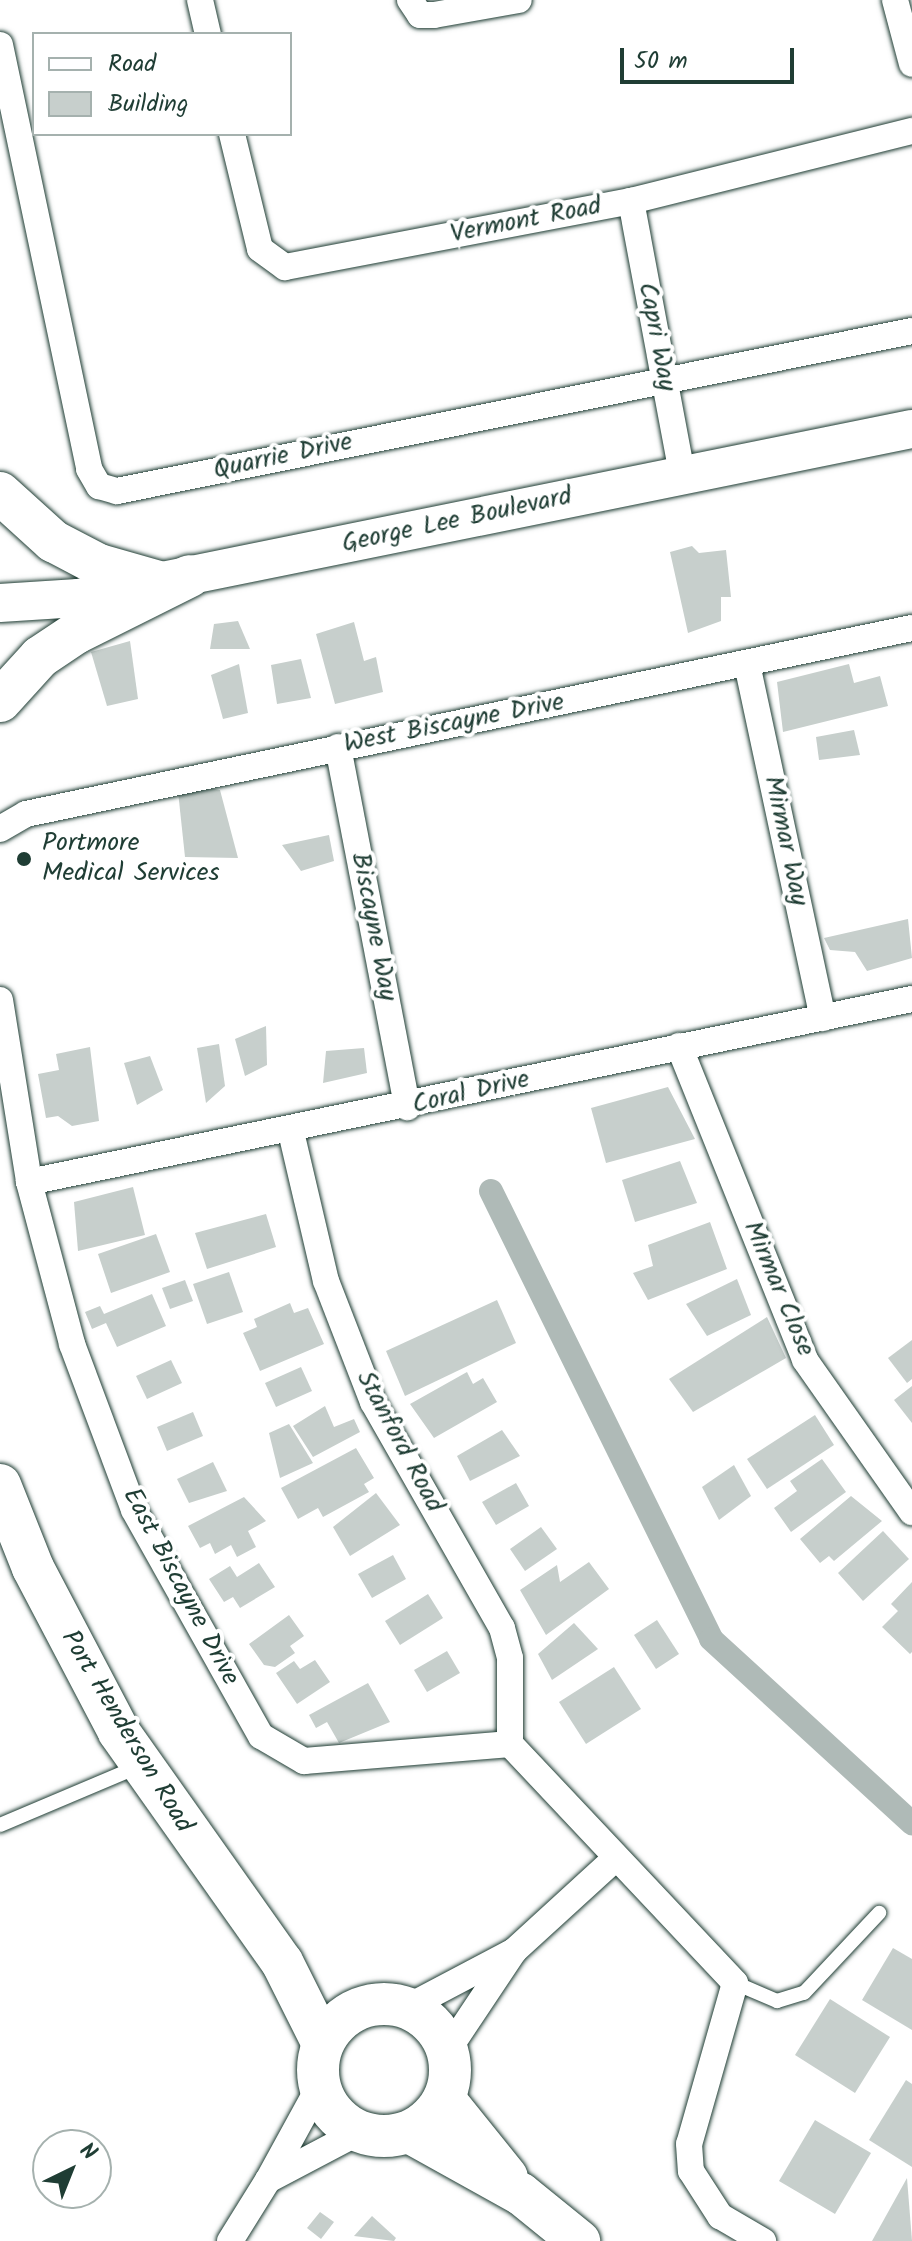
<!DOCTYPE html>
<html>
<head>
<meta charset="utf-8">
<style>
	body { margin:0 }
	#map { position:relative; width:912px; height:2241px; overflow:hidden; background:#fff; font-family:Kalam,sans-serif }
	div>[style] { position:absolute }
	.canal>* { height:24px; margin:-12px; padding:0 12px; transform-origin:12px; border-radius:12px; background:#afbab7 }
	.building>* { inset:0; background:#c7cfcc }
	.roads { filter:drop-shadow(0 0 2px #1f3d34) drop-shadow(0 0 2px #1f3d34) }
	.lane>* { height:14px; margin:-7px; padding:0 7px; transform-origin:7px; border-radius:7px; background:#fff }
	.street>* { height:26px; margin:-13px; padding:0 13px; transform-origin:13px; border-radius:13px; background:#fff }
	.secondary>* { height:38px; margin:-19px; padding:0 19px; transform-origin:19px; border-radius:19px; background:#fff }
	.primary>* { height:42px; margin:-21px; padding:0 21px; transform-origin:21px; border-radius:21px; background:#fff }
	.primary>.ring { margin:-21px; padding:0; box-sizing:content-box; background:none; border:42px solid #fff; border-radius:50% }
	.dots>* { width:22px; height:22px; translate:-50% -50%; box-sizing:border-box; border:4px solid #fff; border-radius:50% }
	span { translate:-50% -50%; white-space:nowrap; text-align:center; line-height:1.15; -webkit-text-stroke:8px #fff; paint-order:stroke }
	.street-label { font-size:26px; color:#1f3d34 }
	.poi-label { font-size:26px; color:#1f3d34 }
	.left { translate:0 -50%; text-align:left }
	.legend { position:absolute; left:32px; top:32px; width:260px; height:104px; box-sizing:border-box; background:#fff; border:2px solid #a5b1ae; margin:0; padding:10px 14px; list-style:none; font-size:24px; color:#1f3d34 }
	.legend li { display:flex; align-items:center; gap:16px; height:40px }
	.legend b { width:40px; border:2px solid #a5b1ae }
	.north { position:absolute; left:32px; top:2129px; width:80px; height:80px; box-sizing:border-box; background:#fff; border:2px solid #a5b1ae; border-radius:50%; rotate:43deg; font-size:22px; font-weight:700; line-height:32px; text-align:center; color:#1f3d34 }
	.north::after { content:''; display:block; margin:auto; width:28px; height:36px; background:#1f3d34; clip-path:polygon(50% 0,100% 100%,50% 72%,0 100%) }
	.scale { position:absolute; left:620px; top:48px; width:174px; height:36px; box-sizing:border-box; border:4px solid #1f3d34; border-top:0; padding-left:10px; font-size:24px; line-height:28px; white-space:nowrap; color:#1f3d34; -webkit-text-stroke:6px #fff; paint-order:stroke }
</style>
</head>
<body>
<div id="map">
	<div class="canal">
		<i style="left:491px;top:1191px;width:499px;rotate:63.8deg"></i>
		<i style="left:711px;top:1639px;width:273px;rotate:42.5deg"></i>
	</div>
	<div class="building">
		<i style="clip-path:polygon(692px 546px,699px 553px,726px 550px,731px 597px,721px 597px,721px 621px,688px 633px,670px 552px)"></i>
		<i style="clip-path:polygon(238px 621px,250px 649px,210px 649px,214px 624px)"></i>
		<i style="clip-path:polygon(354px 622px,364px 661px,376px 657px,383px 692px,335px 704px,316px 634px)"></i>
		<i style="clip-path:polygon(130px 641px,138px 699px,107px 706px,91px 652px)"></i>
		<i style="clip-path:polygon(301px 659px,311px 698px,277px 704px,271px 665px)"></i>
		<i style="clip-path:polygon(239px 664px,248px 713px,223px 719px,211px 675px)"></i>
		<i style="clip-path:polygon(849px 664px,854px 683px,880px 676px,888px 706px,783px 732px,777px 682px)"></i>
		<i style="clip-path:polygon(854px 730px,860px 755px,819px 760px,816px 737px)"></i>
		<i style="clip-path:polygon(177px 782px,220px 790px,238px 858px,185px 857px)"></i>
		<i style="clip-path:polygon(329px 835px,334px 861px,301px 871px,282px 845px)"></i>
		<i style="clip-path:polygon(908px 919px,912px 958px,867px 971px,855px 952px,830px 950px,824px 938px)"></i>
		<i style="clip-path:polygon(266px 1026px,267px 1065px,245px 1076px,235px 1039px)"></i>
		<i style="clip-path:polygon(219px 1044px,225px 1086px,206px 1103px,197px 1048px)"></i>
		<i style="clip-path:polygon(90px 1047px,99px 1121px,72px 1126px,58px 1116px,46px 1118px,38px 1074px,59px 1070px,56px 1054px)"></i>
		<i style="clip-path:polygon(364px 1048px,367px 1073px,323px 1083px,326px 1051px)"></i>
		<i style="clip-path:polygon(150px 1056px,163px 1090px,137px 1105px,124px 1063px)"></i>
		<i style="clip-path:polygon(668px 1087px,695px 1139px,606px 1163px,591px 1108px)"></i>
		<i style="clip-path:polygon(680px 1161px,697px 1203px,635px 1222px,622px 1180px)"></i>
		<i style="clip-path:polygon(133px 1187px,145px 1235px,78px 1251px,74px 1202px)"></i>
		<i style="clip-path:polygon(266px 1214px,276px 1247px,207px 1269px,195px 1233px)"></i>
		<i style="clip-path:polygon(710px 1222px,727px 1269px,648px 1300px,633px 1273px,653px 1266px,648px 1245px)"></i>
		<i style="clip-path:polygon(156px 1234px,170px 1272px,111px 1293px,98px 1254px)"></i>
		<i style="clip-path:polygon(229px 1272px,243px 1312px,207px 1324px,193px 1284px)"></i>
		<i style="clip-path:polygon(737px 1279px,751px 1315px,707px 1336px,686px 1304px)"></i>
		<i style="clip-path:polygon(185px 1280px,193px 1301px,170px 1309px,162px 1288px)"></i>
		<i style="clip-path:polygon(152px 1294px,166px 1326px,117px 1347px,106px 1323px,92px 1329px,85px 1312px,100px 1306px,104px 1314px)"></i>
		<i style="clip-path:polygon(497px 1300px,516px 1343px,405px 1396px,386px 1351px)"></i>
		<i style="clip-path:polygon(290px 1303px,294px 1313px,308px 1308px,324px 1344px,260px 1371px,243px 1333px,257px 1327px,254px 1319px)"></i>
		<i style="clip-path:polygon(767px 1317px,786px 1358px,693px 1412px,669px 1379px)"></i>
		<i style="clip-path:polygon(912px 1340px,912px 1379px,907px 1383px,888px 1358px)"></i>
		<i style="clip-path:polygon(171px 1360px,182px 1383px,147px 1399px,136px 1376px)"></i>
		<i style="clip-path:polygon(301px 1367px,312px 1391px,276px 1407px,265px 1383px)"></i>
		<i style="clip-path:polygon(467px 1372px,473px 1384px,483px 1378px,497px 1402px,434px 1438px,410px 1404px)"></i>
		<i style="clip-path:polygon(912px 1386px,912px 1423px,894px 1400px)"></i>
		<i style="clip-path:polygon(325px 1406px,334px 1427px,354px 1419px,360px 1432px,313px 1457px,293px 1426px)"></i>
		<i style="clip-path:polygon(193px 1412px,203px 1436px,167px 1451px,157px 1427px)"></i>
		<i style="clip-path:polygon(815px 1415px,834px 1445px,767px 1489px,747px 1459px)"></i>
		<i style="clip-path:polygon(289px 1424px,313px 1463px,280px 1478px,269px 1433px)"></i>
		<i style="clip-path:polygon(502px 1430px,520px 1456px,470px 1481px,457px 1456px)"></i>
		<i style="clip-path:polygon(356px 1448px,374px 1478px,364px 1484px,369px 1492px,323px 1517px,318px 1508px,298px 1519px,281px 1488px)"></i>
		<i style="clip-path:polygon(822px 1459px,846px 1492px,791px 1532px,774px 1508px,797px 1491px,790px 1481px)"></i>
		<i style="clip-path:polygon(213px 1462px,227px 1491px,189px 1503px,177px 1479px)"></i>
		<i style="clip-path:polygon(734px 1465px,751px 1496px,719px 1520px,702px 1487px)"></i>
		<i style="clip-path:polygon(516px 1483px,529px 1506px,496px 1525px,482px 1502px)"></i>
		<i style="clip-path:polygon(376px 1493px,400px 1525px,350px 1556px,333px 1527px)"></i>
		<i style="clip-path:polygon(851px 1496px,882px 1521px,834px 1561px,829px 1556px,820px 1563px,800px 1539px)"></i>
		<i style="clip-path:polygon(244px 1497px,266px 1521px,248px 1531px,256px 1547px,237px 1557px,231px 1545px,215px 1554px,210px 1543px,200px 1548px,188px 1526px)"></i>
		<i style="clip-path:polygon(541px 1527px,557px 1549px,525px 1571px,510px 1549px)"></i>
		<i style="clip-path:polygon(883px 1531px,909px 1559px,863px 1601px,838px 1573px)"></i>
		<i style="clip-path:polygon(393px 1555px,406px 1579px,372px 1598px,358px 1574px)"></i>
		<i style="clip-path:polygon(589px 1562px,609px 1589px,546px 1635px,520px 1590px,557px 1565px,560px 1582px)"></i>
		<i style="clip-path:polygon(259px 1563px,275px 1587px,240px 1608px,233px 1597px,224px 1602px,209px 1579px,230px 1566px,237px 1577px)"></i>
		<i style="clip-path:polygon(912px 1582px,912px 1652px,910px 1654px,882px 1627px,898px 1611px,891px 1604px)"></i>
		<i style="clip-path:polygon(428px 1594px,443px 1618px,400px 1645px,385px 1621px)"></i>
		<i style="clip-path:polygon(289px 1615px,304px 1636px,290px 1646px,295px 1653px,275px 1667px,264px 1665px,249px 1644px)"></i>
		<i style="clip-path:polygon(657px 1620px,679px 1654px,656px 1669px,634px 1635px)"></i>
		<i style="clip-path:polygon(574px 1623px,598px 1649px,552px 1680px,538px 1654px)"></i>
		<i style="clip-path:polygon(447px 1651px,460px 1673px,427px 1692px,414px 1670px)"></i>
		<i style="clip-path:polygon(315px 1660px,330px 1682px,297px 1704px,276px 1673px,294px 1661px,300px 1669px)"></i>
		<i style="clip-path:polygon(614px 1667px,641px 1709px,586px 1744px,559px 1702px)"></i>
		<i style="clip-path:polygon(368px 1683px,390px 1722px,339px 1743px,327px 1722px,316px 1728px,309px 1715px)"></i>
		<i style="clip-path:polygon(893px 1948px,912px 1959px,912px 2030px,862px 2000px)"></i>
		<i style="clip-path:polygon(830px 1999px,890px 2037px,855px 2093px,795px 2055px)"></i>
		<i style="clip-path:polygon(906px 2080px,912px 2084px,912px 2167px,869px 2140px)"></i>
		<i style="clip-path:polygon(815px 2120px,871px 2153px,835px 2214px,779px 2181px)"></i>
		<i style="clip-path:polygon(907px 2178px,912px 2241px,872px 2241px)"></i>
		<i style="clip-path:polygon(320px 2212px,334px 2222px,321px 2239px,307px 2228px)"></i>
		<i style="clip-path:polygon(372px 2216px,396px 2238px,394px 2241px,354px 2236px)"></i>
	</div>
	<div class="roads">
		<div class="lane">
			<i style="left:0;top:1825px;width:149px;rotate:-22.9deg"></i>
			<i style="left:735px;top:1983px;width:46px;rotate:23.2deg"></i>
			<i style="left:777px;top:2001px;width:28px;rotate:-17deg"></i>
			<i style="left:804px;top:1993px;width:110px;rotate:-46.8deg"></i>
		</div>
		<div class="street">
			<i style="left:200px;top:0;width:35px;rotate:77deg"></i>
			<i style="left:410px;top:0;width:18px;rotate:56deg"></i>
			<i style="left:420px;top:15px;width:14px"></i>
			<i style="left:434px;top:15px;width:86px;rotate:-10deg"></i>
			<i style="left:895px;top:0;width:66px;rotate:75.1deg"></i>
			<i style="left:0;top:45px;width:433px;rotate:78.1deg"></i>
			<i style="left:89px;top:469px;width:20px;rotate:60deg"></i>
			<i style="left:99px;top:486px;width:19px;rotate:16deg"></i>
			<i style="left:117px;top:491px;width:811px;rotate:-11.38deg"></i>
			<i style="left:232px;top:134px;width:118px;rotate:76.3deg"></i>
			<i style="left:260px;top:249px;width:31px;rotate:36deg"></i>
			<i style="left:285px;top:267px;width:352px;rotate:-10.8deg"></i>
			<i style="left:631px;top:201px;width:290px;rotate:-14deg"></i>
			<i style="left:631px;top:201px;width:278px;rotate:79.4deg"></i>
			<i style="left:747px;top:664px;width:362px;rotate:77.9deg"></i>
			<i style="left:338px;top:747px;width:367px;rotate:79.1deg"></i>
			<i style="left:0;top:829px;width:30px;rotate:-30deg"></i>
			<i style="left:26px;top:814px;width:905px;rotate:-11.86deg"></i>
			<i style="left:0;top:1000px;width:184px;rotate:80.9deg"></i>
			<i style="left:29px;top:1182px;width:168px;rotate:75.1deg"></i>
			<i style="left:72px;top:1344px;width:177px;rotate:69.5deg"></i>
			<i style="left:134px;top:1510px;width:259px;rotate:60.7deg"></i>
			<i style="left:261px;top:1736px;width:50px;rotate:30.2deg"></i>
			<i style="left:304px;top:1761px;width:207px;rotate:-4.7deg"></i>
			<i style="left:679px;top:1046px;width:338px;rotate:68.1deg"></i>
			<i style="left:805px;top:1360px;width:186px;rotate:54.9deg"></i>
			<i style="left:291px;top:1132px;width:153px;rotate:76.8deg"></i>
			<i style="left:326px;top:1281px;width:130px;rotate:68.8deg"></i>
			<i style="left:373px;top:1402px;width:260px;rotate:60.3deg"></i>
			<i style="left:502px;top:1628px;width:31px;rotate:75deg"></i>
			<i style="left:510px;top:1658px;width:86px;rotate:90deg"></i>
			<i style="left:29px;top:1182px;width:902px;rotate:-11.71deg"></i>
			<i style="left:510px;top:1744px;width:328px;rotate:46.7deg"></i>
			<i style="left:735px;top:1983px;width:167px;rotate:105.9deg"></i>
			<i style="left:689px;top:2144px;width:27px;rotate:86deg"></i>
			<i style="left:691px;top:2171px;width:54px;rotate:57.2deg"></i>
			<i style="left:720px;top:2216px;width:50px;rotate:30.2deg"></i>
			<i style="left:514px;top:1951px;width:138px;rotate:-42.4deg"></i>
			<i style="left:408px;top:2007px;width:120px;rotate:-27.8deg"></i>
			<i style="left:514px;top:1951px;width:119px;rotate:123.7deg"></i>
			<i style="left:319px;top:2087px;width:106px;rotate:118.7deg"></i>
			<i style="left:268px;top:2180px;width:103px;rotate:-27.8deg"></i>
			<i style="left:230px;top:2241px;width:72px;rotate:-58.1deg"></i>
		</div>
		<div class="secondary">
			<i style="left:0;top:603px;width:78px;rotate:-3.7deg"></i>
			<i style="left:78px;top:598px;width:851px;rotate:-11.46deg"></i>
		</div>
		<div class="primary">
			<i style="left:0;top:493px;width:72px;rotate:42.2deg"></i>
			<i style="left:53px;top:541px;width:52px;rotate:27.6deg"></i>
			<i style="left:99px;top:565px;width:62px;rotate:15.8deg"></i>
			<i style="left:0;top:701px;width:59px;rotate:-47.7deg"></i>
			<i style="left:40px;top:657px;width:43px;rotate:-33.7deg"></i>
			<i style="left:76px;top:633px;width:127px;rotate:-26.6deg"></i>
			<i style="left:0;top:1485px;width:89px;rotate:68.3deg"></i>
			<i style="left:33px;top:1568px;width:185px;rotate:62.3deg"></i>
			<i style="left:119px;top:1732px;width:282px;rotate:54.7deg"></i>
			<i style="left:282px;top:1962px;width:89px;rotate:63.4deg"></i>
			<i class="ring" style="left:318px;top:2004px;width:90px;height:90px"></i>
			<i style="left:444px;top:2099px;width:100px;rotate:51.1deg"></i>
			<i style="left:409px;top:2132px;width:128px;rotate:29deg"></i>
			<i style="left:521px;top:2194px;width:75px;rotate:39deg"></i>
		</div>
	</div>
	<div class="dots">
		<i style="left:24px;top:859px;background:#1f3d34"></i>
	</div>
	<div class="street-label">
		<span style="left:526px;top:221px;rotate:-11deg">Vermont Road</span>
		<span style="left:656px;top:337px;rotate:79deg">Capri Way</span>
		<span style="left:283px;top:457px;rotate:-12deg">Quarrie Drive</span>
		<span style="left:457px;top:521px;rotate:-12deg">George Lee Boulevard</span>
		<span style="left:454px;top:724px;rotate:-11deg">West Biscayne Drive</span>
		<span style="left:785px;top:841px;rotate:78deg">Mirmar Way</span>
		<span style="left:373px;top:927px;rotate:79deg">Biscayne Way</span>
		<span style="left:471px;top:1093px;rotate:-13deg">Coral Drive</span>
		<span style="left:778px;top:1289px;rotate:67deg">Mirmar Close</span>
		<span style="left:399px;top:1442px;rotate:62deg">Stanford Road</span>
		<span style="left:180px;top:1587px;rotate:62deg">East Biscayne Drive</span>
		<span style="left:126px;top:1732px;rotate:59deg">Port Henderson Road</span>
	</div>
	<div class="poi-label">
		<span class="left" style="left:42px;top:859px">Portmore<br>Medical Services</span>
	</div>
	<ul class="legend">
	<li><b style="height:10px;background:#fff"></b>Road</li>
	<li><b style="height:22px;background:#c7cfcc"></b>Building</li>
	</ul>
	<div class="north">N</div>
	<div class="scale">50 m</div>
</div>
</body>
</html>
